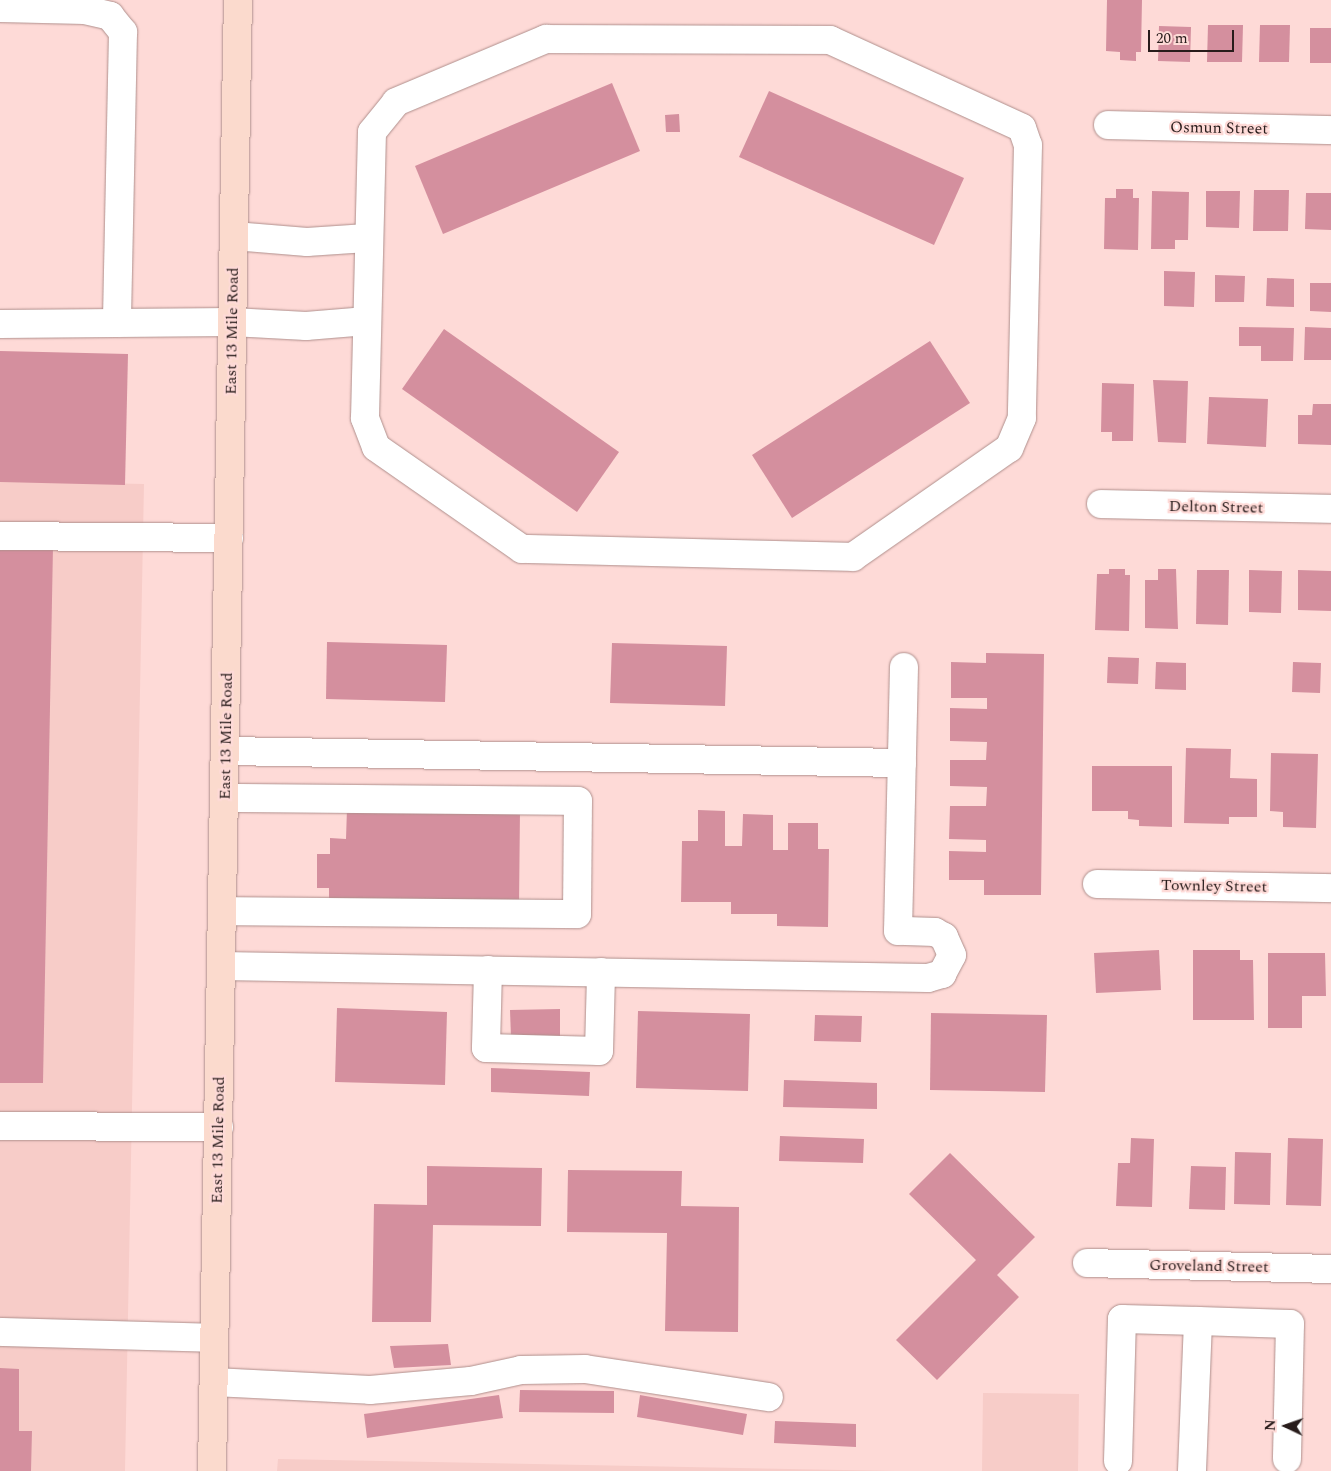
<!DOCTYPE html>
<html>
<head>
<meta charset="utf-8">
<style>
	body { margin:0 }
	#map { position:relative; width:1331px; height:1471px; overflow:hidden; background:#fedad7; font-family:Spectral,serif }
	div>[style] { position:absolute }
	.built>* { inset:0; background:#f7ccc8 }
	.building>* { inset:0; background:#d48f9e }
	.roads { filter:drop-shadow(0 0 1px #af8f8c) drop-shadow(0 0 1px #af8f8c) }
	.minor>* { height:28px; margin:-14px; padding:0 14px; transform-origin:14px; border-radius:14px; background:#fff }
	.major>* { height:28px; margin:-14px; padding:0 14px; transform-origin:14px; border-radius:14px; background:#fbdacd }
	span { translate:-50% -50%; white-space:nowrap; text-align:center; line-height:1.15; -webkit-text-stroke:4.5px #fedad7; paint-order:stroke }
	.street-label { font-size:16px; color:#281c1b }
	.north { position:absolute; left:1261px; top:1401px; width:50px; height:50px; -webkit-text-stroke:4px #fedad7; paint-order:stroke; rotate:273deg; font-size:14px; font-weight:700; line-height:20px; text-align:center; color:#281c1b }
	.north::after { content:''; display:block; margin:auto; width:18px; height:22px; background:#281c1b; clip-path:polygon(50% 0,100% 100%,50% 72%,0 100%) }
	.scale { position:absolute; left:1148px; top:30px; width:86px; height:22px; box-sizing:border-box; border:2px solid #281c1b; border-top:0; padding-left:6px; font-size:15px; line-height:18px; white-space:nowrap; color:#281c1b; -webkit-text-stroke:4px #fedad7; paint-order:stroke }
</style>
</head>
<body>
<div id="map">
	<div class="built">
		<i style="clip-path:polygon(0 481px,144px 484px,125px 1471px,0 1471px)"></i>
		<i style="clip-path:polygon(983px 1393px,1079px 1394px,1078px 1471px,982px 1471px)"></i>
		<i style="clip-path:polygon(278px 1459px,896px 1471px,277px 1471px)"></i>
	</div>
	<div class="building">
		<i style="clip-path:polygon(1107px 0,1142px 0,1141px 52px,1136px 52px,1136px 61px,1120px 60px,1120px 52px,1106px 51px)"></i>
		<i style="clip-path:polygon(1208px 25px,1243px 25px,1242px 62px,1207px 62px)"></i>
		<i style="clip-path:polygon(1260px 25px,1290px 25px,1289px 62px,1259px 62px)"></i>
		<i style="clip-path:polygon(1159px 26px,1191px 27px,1190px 62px,1158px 61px)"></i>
		<i style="clip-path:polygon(1310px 28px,1331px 28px,1331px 63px,1310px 63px)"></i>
		<i style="clip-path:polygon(612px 83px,640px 151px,443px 234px,415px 166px)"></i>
		<i style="clip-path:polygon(769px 91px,964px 178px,934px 245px,739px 157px)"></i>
		<i style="clip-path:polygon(679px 114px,680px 132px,666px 132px,665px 115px)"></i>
		<i style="clip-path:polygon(1116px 189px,1133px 189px,1133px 198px,1139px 198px,1138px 250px,1104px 249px,1105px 198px,1116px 198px)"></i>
		<i style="clip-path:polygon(1254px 190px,1289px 190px,1288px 231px,1253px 231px)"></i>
		<i style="clip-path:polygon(1152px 191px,1189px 192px,1188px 240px,1175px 240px,1175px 249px,1151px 249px)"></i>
		<i style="clip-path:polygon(1206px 191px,1240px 191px,1239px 228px,1206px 227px)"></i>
		<i style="clip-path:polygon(1306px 193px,1331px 193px,1331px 230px,1305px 229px)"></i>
		<i style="clip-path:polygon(1164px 271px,1195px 272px,1194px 307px,1164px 306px)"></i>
		<i style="clip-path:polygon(1215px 275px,1245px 276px,1244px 302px,1215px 302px)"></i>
		<i style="clip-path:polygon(1267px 278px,1294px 279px,1294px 307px,1266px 306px)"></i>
		<i style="clip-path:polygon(1310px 283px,1331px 283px,1331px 312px,1310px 311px)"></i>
		<i style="clip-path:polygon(1239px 327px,1294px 328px,1293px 361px,1261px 361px,1261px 346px,1239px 346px)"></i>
		<i style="clip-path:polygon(1305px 327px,1331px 328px,1331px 360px,1304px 360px)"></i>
		<i style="clip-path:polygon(444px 329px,619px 452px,577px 512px,402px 389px)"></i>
		<i style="clip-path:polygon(930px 341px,970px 403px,792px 518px,752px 455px)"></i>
		<i style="clip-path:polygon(0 351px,128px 354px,125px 485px,0 482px)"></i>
		<i style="clip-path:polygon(1153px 380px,1188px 381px,1186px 443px,1158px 442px)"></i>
		<i style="clip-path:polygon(1102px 383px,1134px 384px,1133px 441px,1112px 441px,1112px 432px,1101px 432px)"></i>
		<i style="clip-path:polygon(1209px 397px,1268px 399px,1266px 447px,1207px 444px)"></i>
		<i style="clip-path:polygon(1313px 404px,1331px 404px,1331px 445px,1298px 444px,1298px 415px,1312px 415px)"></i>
		<i style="clip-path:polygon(0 545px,53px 546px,43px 1083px,0 1083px)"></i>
		<i style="clip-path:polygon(1109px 569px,1125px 569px,1125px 575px,1130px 575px,1129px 631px,1095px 630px,1097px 574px,1109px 574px)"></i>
		<i style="clip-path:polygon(1158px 569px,1176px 569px,1178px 629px,1145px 628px,1145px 580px,1158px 580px)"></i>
		<i style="clip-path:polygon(1197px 570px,1229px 570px,1228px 625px,1196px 624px)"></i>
		<i style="clip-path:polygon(1249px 570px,1282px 571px,1281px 613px,1249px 612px)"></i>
		<i style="clip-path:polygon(1298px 570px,1331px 571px,1331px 611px,1298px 610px)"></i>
		<i style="clip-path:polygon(327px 642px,447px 645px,445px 702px,326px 699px)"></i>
		<i style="clip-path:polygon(612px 643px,727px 646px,725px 706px,610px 703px)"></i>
		<i style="clip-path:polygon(986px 653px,1044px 654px,1041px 895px,984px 895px,984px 880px,949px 880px,949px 851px,986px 852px,986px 840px,949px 839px,950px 806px,986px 806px,987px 787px,950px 786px,950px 760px,986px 760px,987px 742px,950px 741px,950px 708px,987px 709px,987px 698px,951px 698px,951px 662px,986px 663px)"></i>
		<i style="clip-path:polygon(1108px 657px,1139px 658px,1138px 684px,1107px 683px)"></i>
		<i style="clip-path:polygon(1156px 662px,1186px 663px,1186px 690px,1155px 689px)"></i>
		<i style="clip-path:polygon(1293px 662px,1321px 663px,1320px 693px,1292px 692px)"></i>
		<i style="clip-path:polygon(1186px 748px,1231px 749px,1230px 778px,1257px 779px,1257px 817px,1229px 817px,1229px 824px,1184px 823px)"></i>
		<i style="clip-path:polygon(1271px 753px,1318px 754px,1316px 828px,1283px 827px,1283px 812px,1270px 811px)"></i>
		<i style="clip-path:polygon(1092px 766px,1172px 766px,1172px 827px,1139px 826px,1139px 820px,1128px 819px,1128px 811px,1092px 811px)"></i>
		<i style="clip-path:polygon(347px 808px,520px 810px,519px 906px,329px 904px,329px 888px,317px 888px,317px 854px,330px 854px,330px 838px,346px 839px)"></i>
		<i style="clip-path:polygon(698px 810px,725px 811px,725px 846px,742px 846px,743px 814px,773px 815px,773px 850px,788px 850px,788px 823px,818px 823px,818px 849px,829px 849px,828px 927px,777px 926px,777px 914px,731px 914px,731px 902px,681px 902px,682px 841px,698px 841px)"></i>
		<i style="clip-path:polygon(1159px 950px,1161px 990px,1096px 993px,1094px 953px)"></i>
		<i style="clip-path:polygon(1193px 950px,1240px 950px,1240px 960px,1253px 960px,1254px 1020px,1193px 1020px)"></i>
		<i style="clip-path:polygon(1268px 953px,1325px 953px,1326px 996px,1302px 996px,1302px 1028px,1268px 1028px)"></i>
		<i style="clip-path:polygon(337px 1008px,447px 1012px,445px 1085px,335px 1082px)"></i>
		<i style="clip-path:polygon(560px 1009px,560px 1036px,511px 1037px,510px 1010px)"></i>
		<i style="clip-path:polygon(638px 1011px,750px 1014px,748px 1091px,636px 1088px)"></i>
		<i style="clip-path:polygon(931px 1013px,1047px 1015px,1045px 1092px,930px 1090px)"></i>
		<i style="clip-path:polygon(815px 1015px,862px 1016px,861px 1042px,814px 1041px)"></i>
		<i style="clip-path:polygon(491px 1068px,590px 1072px,589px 1096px,491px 1092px)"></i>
		<i style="clip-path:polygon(784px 1080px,877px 1083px,877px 1109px,783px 1107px)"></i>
		<i style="clip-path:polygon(780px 1136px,864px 1139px,863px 1163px,779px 1161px)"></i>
		<i style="clip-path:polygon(1131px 1138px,1154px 1139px,1152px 1207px,1116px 1206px,1118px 1163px,1130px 1163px)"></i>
		<i style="clip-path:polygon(1288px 1138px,1323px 1139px,1321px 1206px,1286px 1205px)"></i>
		<i style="clip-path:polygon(1235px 1152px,1271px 1153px,1270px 1205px,1234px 1204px)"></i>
		<i style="clip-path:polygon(950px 1153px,1035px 1237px,997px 1275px,1019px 1297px,937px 1380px,896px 1340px,976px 1260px,909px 1194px)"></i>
		<i style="clip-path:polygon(427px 1166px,542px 1168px,541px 1226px,433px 1225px,431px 1322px,372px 1322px,374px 1204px,427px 1205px)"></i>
		<i style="clip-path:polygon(1191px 1166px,1226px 1167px,1225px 1210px,1189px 1209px)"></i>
		<i style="clip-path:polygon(568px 1170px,682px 1171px,681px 1206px,739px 1207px,738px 1332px,665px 1331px,667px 1233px,567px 1232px)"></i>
		<i style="clip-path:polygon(448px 1344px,451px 1365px,394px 1368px,390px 1346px)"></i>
		<i style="clip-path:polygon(0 1368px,19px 1369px,19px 1431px,32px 1431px,31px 1471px,0 1471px)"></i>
		<i style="clip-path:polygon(520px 1390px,614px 1391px,614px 1413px,519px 1412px)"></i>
		<i style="clip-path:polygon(499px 1395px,503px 1418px,367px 1438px,364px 1414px)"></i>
		<i style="clip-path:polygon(640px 1395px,747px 1414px,743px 1435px,637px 1417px)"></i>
		<i style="clip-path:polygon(775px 1421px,856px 1424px,856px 1447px,774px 1443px)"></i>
	</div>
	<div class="roads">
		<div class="minor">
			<i style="left:0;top:8px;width:85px;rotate:1.3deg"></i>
			<i style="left:85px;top:10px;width:26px;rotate:13deg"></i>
			<i style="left:110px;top:16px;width:21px;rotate:51deg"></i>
			<i style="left:123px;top:32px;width:291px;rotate:91.2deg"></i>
			<i style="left:546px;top:39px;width:284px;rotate:0.2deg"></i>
			<i style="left:830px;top:40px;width:211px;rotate:24.6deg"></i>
			<i style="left:1022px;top:128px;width:18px;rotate:71deg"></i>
			<i style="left:1028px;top:145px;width:273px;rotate:91.3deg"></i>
			<i style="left:1022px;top:418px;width:33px;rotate:113deg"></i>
			<i style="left:1009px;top:448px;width:190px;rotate:145.1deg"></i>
			<i style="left:853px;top:557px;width:331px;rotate:-178.6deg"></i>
			<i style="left:522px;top:549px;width:178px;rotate:-145.1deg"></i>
			<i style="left:376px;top:447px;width:31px;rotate:-111deg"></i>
			<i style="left:365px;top:418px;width:286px;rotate:-88.6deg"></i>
			<i style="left:372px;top:132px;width:38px;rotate:-51deg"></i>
			<i style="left:396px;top:102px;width:163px;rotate:-22.8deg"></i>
			<i style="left:1108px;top:125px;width:223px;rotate:1.3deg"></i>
			<i style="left:234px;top:236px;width:73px;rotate:4.7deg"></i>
			<i style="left:307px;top:242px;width:60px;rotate:-3.8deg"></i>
			<i style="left:0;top:324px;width:232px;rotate:-0.5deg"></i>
			<i style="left:232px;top:322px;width:74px;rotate:3.1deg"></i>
			<i style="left:306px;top:326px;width:61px;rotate:-4.7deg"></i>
			<i style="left:1101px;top:504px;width:230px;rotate:1.2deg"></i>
			<i style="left:0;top:536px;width:229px;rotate:0.5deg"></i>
			<i style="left:227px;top:751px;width:675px;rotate:1.02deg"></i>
			<i style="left:1097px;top:884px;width:234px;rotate:1deg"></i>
			<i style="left:222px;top:911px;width:355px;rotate:0.5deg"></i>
			<i style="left:577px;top:914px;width:113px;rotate:-89.5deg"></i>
			<i style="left:578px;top:801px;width:354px;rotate:-179.5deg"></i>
			<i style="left:221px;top:966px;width:707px;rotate:0.97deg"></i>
			<i style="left:928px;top:978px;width:15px;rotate:-16deg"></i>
			<i style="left:942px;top:974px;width:21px;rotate:-62deg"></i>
			<i style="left:952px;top:955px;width:20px;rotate:-114deg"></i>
			<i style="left:944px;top:937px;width:10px;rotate:-151deg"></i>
			<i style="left:935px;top:932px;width:37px;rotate:-178deg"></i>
			<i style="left:898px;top:931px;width:264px;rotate:-88.7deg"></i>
			<i style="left:488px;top:970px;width:78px;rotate:91.5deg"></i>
			<i style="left:486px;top:1048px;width:113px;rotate:1.5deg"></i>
			<i style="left:599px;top:1051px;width:79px;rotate:-88.5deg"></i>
			<i style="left:0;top:1126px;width:219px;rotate:0.3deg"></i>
			<i style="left:1087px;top:1263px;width:244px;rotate:1.4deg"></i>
			<i style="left:0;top:1332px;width:214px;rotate:1.6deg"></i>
			<i style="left:214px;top:1382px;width:156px;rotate:2.9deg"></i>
			<i style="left:370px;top:1390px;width:101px;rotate:-5.1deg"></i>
			<i style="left:471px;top:1381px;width:51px;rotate:-12.4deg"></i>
			<i style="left:521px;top:1370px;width:64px;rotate:-0.9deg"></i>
			<i style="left:585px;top:1369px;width:186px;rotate:8.7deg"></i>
			<i style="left:1118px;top:1461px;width:142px;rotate:-88.4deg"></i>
			<i style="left:1122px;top:1319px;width:76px;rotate:1.5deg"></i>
			<i style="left:1192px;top:1471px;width:150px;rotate:-87.7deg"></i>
			<i style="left:1198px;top:1321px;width:92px;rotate:1.9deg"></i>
			<i style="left:1290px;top:1324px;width:135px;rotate:91.3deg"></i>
		</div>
		<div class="major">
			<i style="left:212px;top:1471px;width:1471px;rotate:-88.99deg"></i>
		</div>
	</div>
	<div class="street-label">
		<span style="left:1219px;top:128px;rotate:1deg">Osmun Street</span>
		<span style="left:232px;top:331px;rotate:-89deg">East 13 Mile Road</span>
		<span style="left:1216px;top:507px;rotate:1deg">Delton Street</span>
		<span style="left:226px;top:736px;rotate:-89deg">East 13 Mile Road</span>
		<span style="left:1214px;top:886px;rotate:1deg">Townley Street</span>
		<span style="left:218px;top:1140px;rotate:-89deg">East 13 Mile Road</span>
		<span style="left:1209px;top:1266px;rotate:1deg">Groveland Street</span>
	</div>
	<div class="north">N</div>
	<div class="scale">20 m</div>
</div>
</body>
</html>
